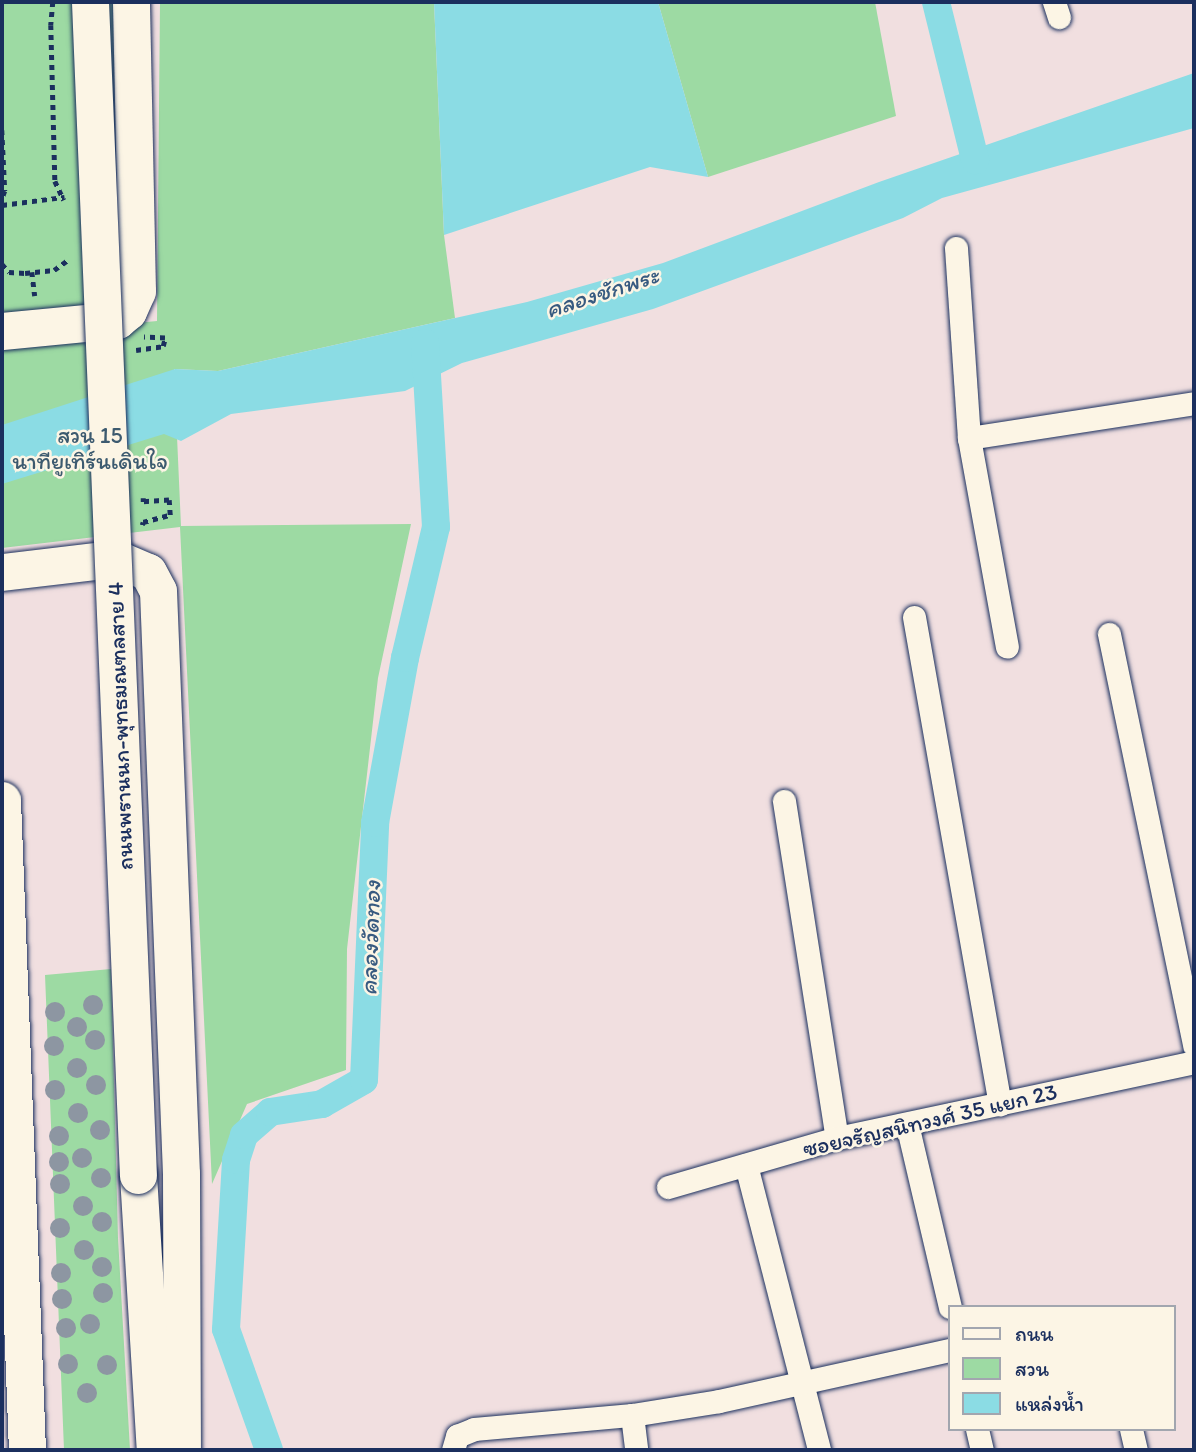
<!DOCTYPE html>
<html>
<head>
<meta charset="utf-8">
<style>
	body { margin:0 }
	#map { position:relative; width:1196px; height:1452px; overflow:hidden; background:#f1dfe0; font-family:Itim,"Playpen Sans Thai",sans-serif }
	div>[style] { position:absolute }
	.green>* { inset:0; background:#9ddaa3 }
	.water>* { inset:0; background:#8bdce4 }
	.canal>* { height:28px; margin:-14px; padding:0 14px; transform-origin:14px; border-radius:14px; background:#8bdce4 }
	.path>* { height:4.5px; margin-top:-2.25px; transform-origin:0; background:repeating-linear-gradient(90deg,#1b2f5e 0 5px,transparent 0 10px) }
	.roads { filter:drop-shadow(0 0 2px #1b2f5e) drop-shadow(0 0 2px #1b2f5e) }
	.minor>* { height:23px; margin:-11.5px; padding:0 11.5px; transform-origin:11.5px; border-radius:11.5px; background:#fcf5e5 }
	.primary>* { height:37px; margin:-18.5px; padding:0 18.5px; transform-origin:18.5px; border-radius:18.5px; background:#fcf5e5 }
	.bridges { filter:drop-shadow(0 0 2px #1b2f5e) drop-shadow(0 0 2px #1b2f5e) }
	.primary-bridge>* { height:37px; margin:-18.5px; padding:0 18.5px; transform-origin:18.5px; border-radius:18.5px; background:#fcf5e5 }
	.trees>* { width:20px; height:20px; margin:-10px; border-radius:50%; background:#8d96a2 }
	span { translate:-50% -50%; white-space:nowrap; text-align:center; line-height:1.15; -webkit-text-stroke:5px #fcf5e5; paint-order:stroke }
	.park-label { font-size:23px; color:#3c5a6f }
	.street-label { font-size:23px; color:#1b2f5e }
	.water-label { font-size:24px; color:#375a80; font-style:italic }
	.frame { position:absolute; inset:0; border:4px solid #1b2f5e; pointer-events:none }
	.legend { position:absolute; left:948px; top:1305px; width:228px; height:126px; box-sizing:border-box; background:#fcf5e5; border:2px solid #a2a6af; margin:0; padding:9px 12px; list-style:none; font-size:21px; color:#1b2f5e }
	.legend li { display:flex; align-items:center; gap:14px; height:35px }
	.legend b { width:35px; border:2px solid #a2a6af }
</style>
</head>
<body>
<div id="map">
	<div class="green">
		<i style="clip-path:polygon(2px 2px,118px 2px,126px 324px,157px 321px,160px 2px,434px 2px,444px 235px,455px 318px,218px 371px,174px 369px,181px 526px,411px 524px,378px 678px,347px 949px,346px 1070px,247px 1104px,212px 1184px,180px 527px,2px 548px)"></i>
		<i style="clip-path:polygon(658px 2px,875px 2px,896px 116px,708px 177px)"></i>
		<i style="clip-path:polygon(111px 969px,118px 1238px,130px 1450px,64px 1450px,45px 975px)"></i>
	</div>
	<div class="water">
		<i style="clip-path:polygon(434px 2px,658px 2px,708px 177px,650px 167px,444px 235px)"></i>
		<i style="clip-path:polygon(1194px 73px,1194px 128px,942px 198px,903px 218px,653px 309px,462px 363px,405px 391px,231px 414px,181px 441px,164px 434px,2px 484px,2px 425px,175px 369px,218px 371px,527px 302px,663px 263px,879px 182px)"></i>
	</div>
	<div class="canal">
		<i style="left:936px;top:2px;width:163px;rotate:76.1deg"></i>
		<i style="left:269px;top:1450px;width:128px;rotate:-109.6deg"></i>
		<i style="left:226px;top:1329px;width:169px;rotate:-86.6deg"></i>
		<i style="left:236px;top:1160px;width:26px;rotate:-72deg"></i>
		<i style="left:244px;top:1135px;width:35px;rotate:-41deg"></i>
		<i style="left:270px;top:1112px;width:53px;rotate:-8.7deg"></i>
		<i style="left:322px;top:1104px;width:48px;rotate:-29.7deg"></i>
		<i style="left:364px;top:1080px;width:257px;rotate:-87.5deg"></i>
		<i style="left:375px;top:823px;width:168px;rotate:-79.7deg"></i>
		<i style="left:405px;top:658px;width:135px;rotate:-76.7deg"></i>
		<i style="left:436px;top:527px;width:184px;rotate:-93.4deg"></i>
	</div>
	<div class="path">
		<i style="left:53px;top:2px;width:23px;rotate:95deg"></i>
		<i style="left:51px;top:25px;width:156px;rotate:88.5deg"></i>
		<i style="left:55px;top:181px;width:21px;rotate:65deg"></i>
		<i style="left:2px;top:130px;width:61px;rotate:87.2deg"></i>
		<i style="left:5px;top:191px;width:9px;rotate:111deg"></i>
		<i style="left:2px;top:205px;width:63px;rotate:-7.4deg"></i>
		<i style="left:2px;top:264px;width:11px;rotate:49deg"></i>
		<i style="left:9px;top:272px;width:16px;rotate:4deg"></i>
		<i style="left:25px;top:273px;width:29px;rotate:-6deg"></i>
		<i style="left:54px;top:270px;width:17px;rotate:-36deg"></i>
		<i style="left:32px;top:272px;width:24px;rotate:83deg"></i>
		<i style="left:136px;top:350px;width:27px;rotate:-8deg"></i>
		<i style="left:163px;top:346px;width:8px;rotate:-76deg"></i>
		<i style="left:165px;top:338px;width:21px;rotate:-177deg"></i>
		<i style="left:142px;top:525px;width:3px;rotate:-72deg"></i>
		<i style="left:143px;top:522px;width:28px;rotate:-15deg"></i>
		<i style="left:170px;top:515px;width:15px;rotate:-94deg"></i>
		<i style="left:169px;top:500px;width:26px;rotate:176deg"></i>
		<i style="left:143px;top:502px;width:4px;rotate:-90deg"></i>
	</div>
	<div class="roads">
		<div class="minor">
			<i style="left:1054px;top:2px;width:16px;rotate:72deg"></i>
			<i style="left:956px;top:248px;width:190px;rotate:86.1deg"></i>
			<i style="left:969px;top:438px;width:228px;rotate:-8.8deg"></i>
			<i style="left:969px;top:438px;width:212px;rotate:79.7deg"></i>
			<i style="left:914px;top:617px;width:495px;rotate:80deg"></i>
			<i style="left:1109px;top:634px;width:420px;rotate:78.3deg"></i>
			<i style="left:784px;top:801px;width:341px;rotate:81.1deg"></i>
			<i style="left:907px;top:1124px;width:188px;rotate:76.8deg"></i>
			<i style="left:746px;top:1165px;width:294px;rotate:75.6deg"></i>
			<i style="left:668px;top:1187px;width:176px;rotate:-16.2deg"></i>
			<i style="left:837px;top:1138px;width:365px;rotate:-12deg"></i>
			<i style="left:632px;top:1415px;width:35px;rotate:83deg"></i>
			<i style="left:977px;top:1429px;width:22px;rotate:77deg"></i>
			<i style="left:1131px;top:1429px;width:22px;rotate:77deg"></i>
			<i style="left:453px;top:1450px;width:15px;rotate:-74deg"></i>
			<i style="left:457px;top:1436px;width:18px;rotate:-22deg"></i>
			<i style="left:474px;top:1429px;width:159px;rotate:-5.1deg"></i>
			<i style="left:632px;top:1415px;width:88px;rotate:-9.1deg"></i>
			<i style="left:719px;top:1401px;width:236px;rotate:-12.5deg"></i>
		</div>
		<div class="primary">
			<i style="left:2px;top:331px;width:116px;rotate:-5.5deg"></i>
			<i style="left:117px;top:320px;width:14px;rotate:-39deg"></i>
			<i style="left:128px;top:311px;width:22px;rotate:-66deg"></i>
			<i style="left:137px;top:291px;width:289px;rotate:-91.2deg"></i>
			<i style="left:2px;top:572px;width:101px;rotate:-6.8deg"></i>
			<i style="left:102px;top:560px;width:20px;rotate:3deg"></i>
			<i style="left:122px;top:561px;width:28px;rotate:23deg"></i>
			<i style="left:148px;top:572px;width:21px;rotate:62deg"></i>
			<i style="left:158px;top:591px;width:583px;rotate:87.74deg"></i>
			<i style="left:181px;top:1174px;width:276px;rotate:89.8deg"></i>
			<i style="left:2px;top:800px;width:650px;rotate:87.8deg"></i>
			<i style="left:138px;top:1175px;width:276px;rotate:86.5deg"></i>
		</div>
	</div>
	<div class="bridges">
		<div class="primary-bridge">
			<i style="left:90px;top:2px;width:1174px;rotate:87.66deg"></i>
		</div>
	</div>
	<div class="trees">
		<i style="left:93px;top:1005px"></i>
		<i style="left:55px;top:1012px"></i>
		<i style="left:77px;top:1027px"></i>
		<i style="left:95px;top:1040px"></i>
		<i style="left:54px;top:1046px"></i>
		<i style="left:77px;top:1068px"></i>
		<i style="left:96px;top:1085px"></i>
		<i style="left:55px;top:1090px"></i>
		<i style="left:78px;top:1113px"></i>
		<i style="left:100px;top:1130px"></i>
		<i style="left:59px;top:1136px"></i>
		<i style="left:82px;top:1158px"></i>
		<i style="left:59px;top:1162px"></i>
		<i style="left:101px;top:1178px"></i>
		<i style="left:60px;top:1184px"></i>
		<i style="left:83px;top:1206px"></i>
		<i style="left:102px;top:1222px"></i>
		<i style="left:60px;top:1228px"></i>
		<i style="left:84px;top:1250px"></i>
		<i style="left:102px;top:1267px"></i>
		<i style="left:61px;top:1273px"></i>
		<i style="left:103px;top:1293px"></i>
		<i style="left:62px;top:1299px"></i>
		<i style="left:90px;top:1324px"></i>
		<i style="left:66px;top:1328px"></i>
		<i style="left:68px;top:1364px"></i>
		<i style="left:107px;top:1365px"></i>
		<i style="left:87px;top:1393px"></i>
	</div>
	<div class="park-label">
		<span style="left:90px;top:448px">สวน 15<br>นาทียูเทิร์นเดินใจ</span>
	</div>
	<div class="street-label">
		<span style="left:120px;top:726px;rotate:-92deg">ถนนพรานนก-พุทธมณฑลสาย 4</span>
		<span style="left:930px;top:1120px;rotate:-13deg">ซอยจรัญสนิทวงศ์ 35 แยก 23</span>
	</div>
	<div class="water-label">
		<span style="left:602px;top:292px;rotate:-18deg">คลองชักพระ</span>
		<span style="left:370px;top:938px;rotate:-88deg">คลองวัดทอง</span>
	</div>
	<div class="frame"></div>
	<ul class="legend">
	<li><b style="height:9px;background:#fcf5e5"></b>ถนน</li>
	<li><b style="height:19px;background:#9ddaa3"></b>สวน</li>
	<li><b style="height:19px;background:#8bdce4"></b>แหล่งน้ำ</li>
	</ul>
</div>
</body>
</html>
